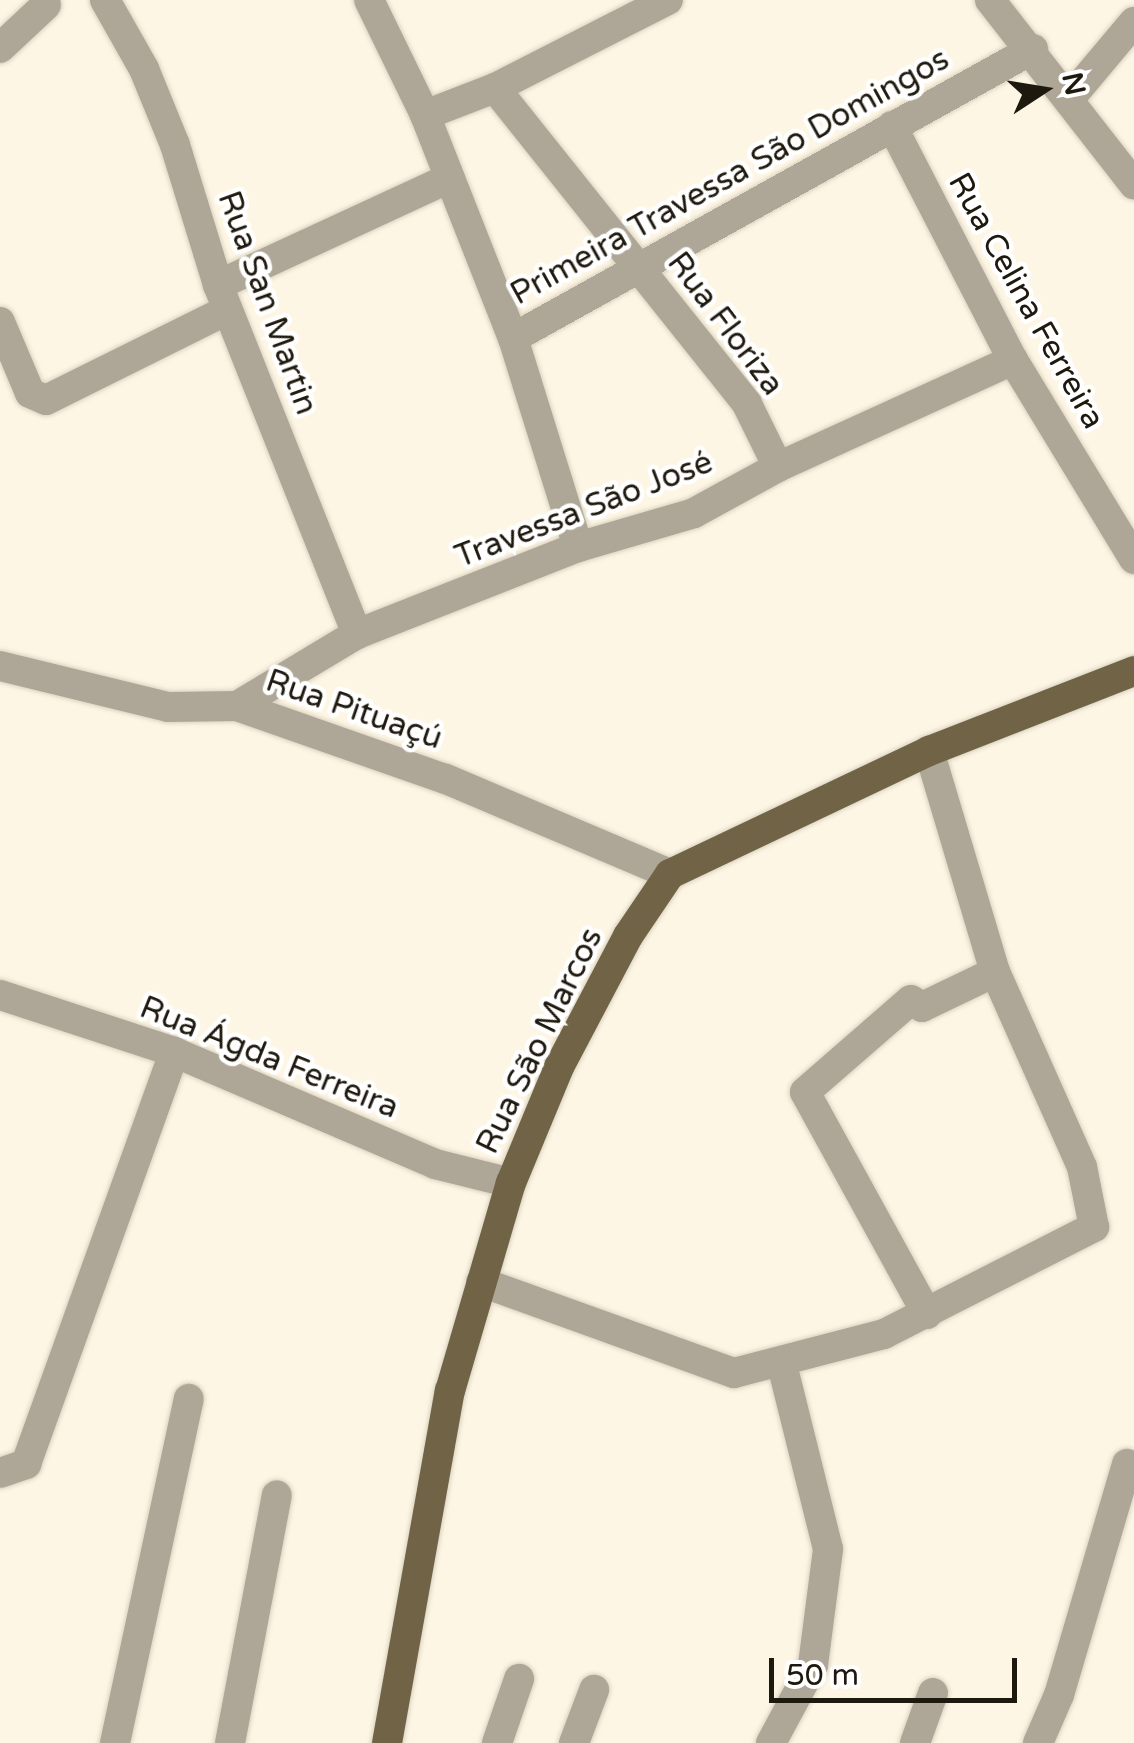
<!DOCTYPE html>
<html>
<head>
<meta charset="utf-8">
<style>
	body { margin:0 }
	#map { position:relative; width:1134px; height:1743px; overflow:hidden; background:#fef6e4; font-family:"Varela Round",sans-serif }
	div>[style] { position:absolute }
	.roads { filter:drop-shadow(0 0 2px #dad3c2) drop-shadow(0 0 2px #dad3c2) }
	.minor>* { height:30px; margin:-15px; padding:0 15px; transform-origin:15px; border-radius:15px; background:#aea696 }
	.major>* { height:30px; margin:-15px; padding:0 15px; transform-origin:15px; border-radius:15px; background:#716446 }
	span { translate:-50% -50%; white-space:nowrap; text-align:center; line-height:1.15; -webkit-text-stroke:9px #fff; paint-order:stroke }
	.street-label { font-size:32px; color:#1e190e }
	.north { position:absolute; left:994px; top:40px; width:100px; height:100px; -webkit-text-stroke:8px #fff; paint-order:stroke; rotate:78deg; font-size:28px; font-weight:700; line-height:40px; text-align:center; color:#1e190e }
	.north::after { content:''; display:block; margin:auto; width:35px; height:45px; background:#1e190e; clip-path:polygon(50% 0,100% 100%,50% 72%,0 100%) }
	.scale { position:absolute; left:769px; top:1658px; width:248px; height:45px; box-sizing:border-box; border:5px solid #1e190e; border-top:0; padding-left:12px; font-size:30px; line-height:35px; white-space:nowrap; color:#1e190e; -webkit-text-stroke:8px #fff; paint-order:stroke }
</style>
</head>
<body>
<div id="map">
	<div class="roads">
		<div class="minor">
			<i style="left:105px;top:0;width:79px;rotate:60.5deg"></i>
			<i style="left:144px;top:69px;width:82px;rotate:67.8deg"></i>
			<i style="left:175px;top:145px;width:146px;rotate:72.9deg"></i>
			<i style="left:218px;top:285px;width:376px;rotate:68.3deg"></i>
			<i style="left:369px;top:0;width:128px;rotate:64deg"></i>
			<i style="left:425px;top:115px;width:240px;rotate:68.5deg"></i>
			<i style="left:513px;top:338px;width:219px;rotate:72.7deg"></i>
			<i style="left:990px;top:0;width:234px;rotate:52deg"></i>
			<i style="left:0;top:48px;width:63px;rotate:-43.1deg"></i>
			<i style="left:495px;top:88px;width:404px;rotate:51.4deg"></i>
			<i style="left:747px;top:404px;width:70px;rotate:63.8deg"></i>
			<i style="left:1071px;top:97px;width:98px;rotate:-50deg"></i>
			<i style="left:425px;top:115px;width:75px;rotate:-21.1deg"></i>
			<i style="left:495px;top:88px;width:194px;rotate:-27deg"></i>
			<i style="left:892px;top:126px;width:263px;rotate:62.7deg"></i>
			<i style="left:1013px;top:360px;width:233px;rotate:58.7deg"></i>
			<i style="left:218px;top:285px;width:255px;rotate:-24.8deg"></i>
			<i style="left:0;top:322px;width:77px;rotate:67.1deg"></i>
			<i style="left:30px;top:393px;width:17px;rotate:24deg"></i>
			<i style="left:46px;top:400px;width:202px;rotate:-26.4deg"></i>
			<i style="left:513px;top:338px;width:595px;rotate:-29.06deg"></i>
			<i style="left:0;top:666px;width:173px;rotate:13.7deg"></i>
			<i style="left:168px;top:707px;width:69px;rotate:-0.8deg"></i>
			<i style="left:237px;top:706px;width:221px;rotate:19.3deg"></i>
			<i style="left:446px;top:779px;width:243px;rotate:23deg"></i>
			<i style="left:237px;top:706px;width:140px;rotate:-31deg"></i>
			<i style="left:357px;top:634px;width:238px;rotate:-21.5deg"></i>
			<i style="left:578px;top:547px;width:121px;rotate:-16.3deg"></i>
			<i style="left:694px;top:513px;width:96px;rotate:-28.7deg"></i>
			<i style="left:778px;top:467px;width:258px;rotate:-24.5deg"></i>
			<i style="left:0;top:995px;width:183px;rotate:18.1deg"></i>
			<i style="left:174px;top:1052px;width:284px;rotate:23.2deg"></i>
			<i style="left:435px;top:1164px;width:78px;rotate:14deg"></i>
			<i style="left:481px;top:1282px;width:269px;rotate:19.8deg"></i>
			<i style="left:734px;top:1373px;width:155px;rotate:-14.6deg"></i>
			<i style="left:884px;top:1334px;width:236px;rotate:-27deg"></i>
			<i style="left:1094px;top:1227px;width:61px;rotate:-101.3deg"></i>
			<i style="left:1082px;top:1167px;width:214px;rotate:-114deg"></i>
			<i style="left:995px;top:972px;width:231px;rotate:-106.6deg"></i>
			<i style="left:927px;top:1314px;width:253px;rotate:-118.8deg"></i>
			<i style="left:805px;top:1092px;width:140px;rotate:-41deg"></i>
			<i style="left:911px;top:1000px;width:13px;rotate:32deg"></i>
			<i style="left:922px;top:1007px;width:81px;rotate:-25.6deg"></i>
			<i style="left:0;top:1473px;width:28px;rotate:-19deg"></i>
			<i style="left:26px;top:1464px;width:438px;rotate:-70.2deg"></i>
			<i style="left:115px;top:1743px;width:352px;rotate:-77.9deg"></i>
			<i style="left:230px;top:1743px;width:252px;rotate:-79.3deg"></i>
			<i style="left:497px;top:1743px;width:68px;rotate:-71deg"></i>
			<i style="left:574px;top:1743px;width:57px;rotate:-69.3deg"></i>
			<i style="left:771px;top:1743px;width:89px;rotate:-61.7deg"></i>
			<i style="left:813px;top:1665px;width:117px;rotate:-82.6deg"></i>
			<i style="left:828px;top:1549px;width:190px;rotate:-104deg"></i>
			<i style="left:915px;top:1743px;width:53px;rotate:-70.2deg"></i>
			<i style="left:1038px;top:1743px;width:52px;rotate:-66.4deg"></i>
			<i style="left:1059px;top:1695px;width:241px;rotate:-73.6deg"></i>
		</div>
		<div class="major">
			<i style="left:387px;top:1743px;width:358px;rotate:-79.9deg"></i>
			<i style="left:450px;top:1391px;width:217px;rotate:-73.7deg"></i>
			<i style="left:511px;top:1183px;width:126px;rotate:-67.5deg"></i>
			<i style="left:559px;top:1067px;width:148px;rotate:-62.2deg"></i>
			<i style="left:628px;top:936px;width:75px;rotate:-55.9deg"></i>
			<i style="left:670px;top:874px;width:287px;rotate:-25.4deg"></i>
			<i style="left:929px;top:751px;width:220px;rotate:-21.3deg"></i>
		</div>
	</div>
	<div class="street-label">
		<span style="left:730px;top:177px;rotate:-29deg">Primeira Travessa São Domingos</span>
		<span style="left:1026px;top:301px;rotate:61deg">Rua Celina Ferreira</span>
		<span style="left:267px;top:303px;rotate:70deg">Rua San Martin</span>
		<span style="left:725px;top:324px;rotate:53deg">Rua Floriza</span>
		<span style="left:584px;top:510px;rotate:-21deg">Travessa São José</span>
		<span style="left:354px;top:710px;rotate:19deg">Rua Pituaçú</span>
		<span style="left:540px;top:1041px;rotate:-64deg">Rua São Marcos</span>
		<span style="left:269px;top:1058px;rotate:22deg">Rua Ágda Ferreira</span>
	</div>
	<div class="north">N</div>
	<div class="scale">50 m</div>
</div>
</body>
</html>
